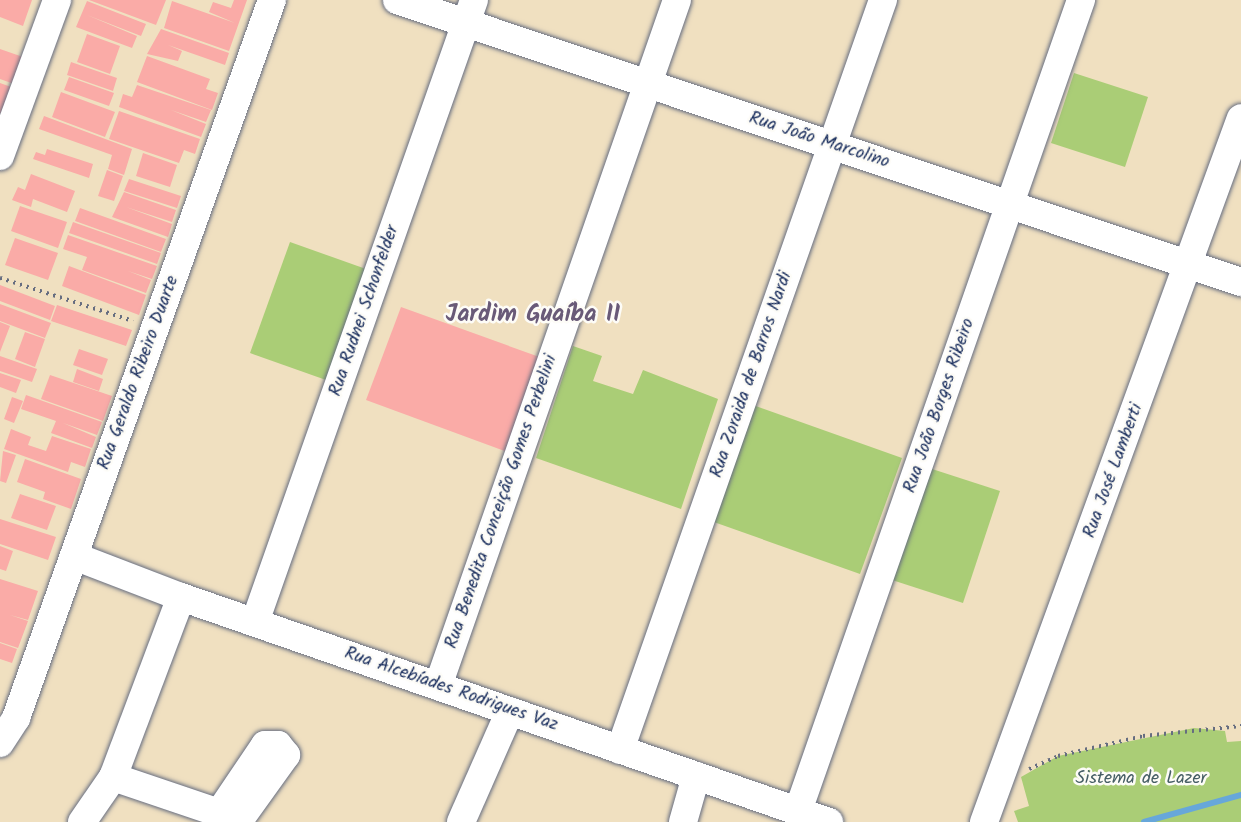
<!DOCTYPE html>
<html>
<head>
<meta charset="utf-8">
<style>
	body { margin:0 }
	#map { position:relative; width:1241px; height:822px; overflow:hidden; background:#f0e0c0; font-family:Kalam,sans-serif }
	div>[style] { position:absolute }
	.green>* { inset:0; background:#aacd76 }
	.stream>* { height:6px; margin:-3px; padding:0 3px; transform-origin:3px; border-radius:3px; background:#67a7da }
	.building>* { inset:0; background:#faaba7 }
	.path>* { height:3.5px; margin-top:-1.75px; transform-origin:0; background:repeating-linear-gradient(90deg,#666d80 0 2px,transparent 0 7px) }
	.roads { filter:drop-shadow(0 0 2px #666d80) drop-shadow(0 0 2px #666d80) }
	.minor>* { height:28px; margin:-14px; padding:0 14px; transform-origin:14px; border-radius:14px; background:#fff }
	span { translate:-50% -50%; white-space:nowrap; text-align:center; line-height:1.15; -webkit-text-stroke:5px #fdfcf7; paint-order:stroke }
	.street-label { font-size:18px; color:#1b2f5e }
	.park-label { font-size:18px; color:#465e65 }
	.district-label { font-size:24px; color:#695a78; font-weight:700 }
</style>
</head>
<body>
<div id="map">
	<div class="green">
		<i style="clip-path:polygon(1074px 73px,1148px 97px,1125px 167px,1051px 143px)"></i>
		<i style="clip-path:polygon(290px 242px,366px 269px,326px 380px,250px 353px)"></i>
		<i style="clip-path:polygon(573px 346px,602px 356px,593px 381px,633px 394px,643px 370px,718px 399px,681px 509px,536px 458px)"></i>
		<i style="clip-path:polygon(753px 405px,902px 458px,860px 574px,711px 521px)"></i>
		<i style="clip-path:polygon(929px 468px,1000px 491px,963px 603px,892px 580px)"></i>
		<i style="clip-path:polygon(1194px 728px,1225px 731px,1227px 742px,1241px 741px,1241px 822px,1018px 822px,1014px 811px,1029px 806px,1021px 777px,1058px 756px)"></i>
	</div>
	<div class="stream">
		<i style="left:1144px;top:822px;width:101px;rotate:-15.6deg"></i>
	</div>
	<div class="building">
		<i style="clip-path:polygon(0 0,32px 0,23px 26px,0 17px)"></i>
		<i style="clip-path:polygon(89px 0,166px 0,156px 25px)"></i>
		<i style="clip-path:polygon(234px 0,247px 0,229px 51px,164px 28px,172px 1px,235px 23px,209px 12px,213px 2px,231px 8px)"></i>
		<i style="clip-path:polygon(87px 1px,146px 24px,141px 36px,87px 15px,137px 36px,132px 48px,76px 27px)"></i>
		<i style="clip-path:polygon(161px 29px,229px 53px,225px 65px,168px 45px,182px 51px,178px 61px,147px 54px)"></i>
		<i style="clip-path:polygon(87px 34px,120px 46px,110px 74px,77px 62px)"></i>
		<i style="clip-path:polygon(0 49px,23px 57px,14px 84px,0 79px)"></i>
		<i style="clip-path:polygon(147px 56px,210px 79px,206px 89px,218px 93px,212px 110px,137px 82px)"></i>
		<i style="clip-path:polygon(71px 62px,117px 78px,113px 91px,67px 75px)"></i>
		<i style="clip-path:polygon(69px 77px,114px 93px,109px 106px,64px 90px)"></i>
		<i style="clip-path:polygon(0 83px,14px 88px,5px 115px,0 113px)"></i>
		<i style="clip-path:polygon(137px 85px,211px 110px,206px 122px,171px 110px,206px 124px,201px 137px,119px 107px,123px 94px,132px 97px)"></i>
		<i style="clip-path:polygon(61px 92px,115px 112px,105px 137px,52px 117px)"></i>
		<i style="clip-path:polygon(119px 111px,200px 139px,195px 154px,184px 150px,179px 163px,109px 139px)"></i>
		<i style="clip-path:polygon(44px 116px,132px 149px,124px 175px,108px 169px,112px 155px,39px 129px)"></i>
		<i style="clip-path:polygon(47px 149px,93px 164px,89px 178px,33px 159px,36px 152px,45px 155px)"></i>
		<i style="clip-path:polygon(143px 153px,177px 165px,170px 187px,136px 176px)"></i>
		<i style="clip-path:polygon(107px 170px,123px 176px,114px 201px,98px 196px)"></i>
		<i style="clip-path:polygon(31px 174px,75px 191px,67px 212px,33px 199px,31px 207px,12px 200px,18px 187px,25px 190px)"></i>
		<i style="clip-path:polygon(129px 179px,181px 196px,177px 208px,124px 191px)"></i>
		<i style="clip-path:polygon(124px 192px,176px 210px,172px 222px,126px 207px,172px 224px,168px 237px,112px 217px)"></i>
		<i style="clip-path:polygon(20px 206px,67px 222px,58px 248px,11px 231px)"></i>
		<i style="clip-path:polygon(80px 208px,166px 239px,161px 252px,75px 221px)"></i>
		<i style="clip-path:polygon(73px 222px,161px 253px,157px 264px,69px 233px)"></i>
		<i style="clip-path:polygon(68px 235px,157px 266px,152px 279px,128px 271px,151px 280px,146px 293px,82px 270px,87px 257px,63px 249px)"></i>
		<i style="clip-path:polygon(15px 238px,58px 253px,48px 280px,5px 265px)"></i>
		<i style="clip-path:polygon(69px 266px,146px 295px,139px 315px,62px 286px)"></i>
		<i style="clip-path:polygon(0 285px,55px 306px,50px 320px,0 301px)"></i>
		<i style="clip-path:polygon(0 304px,51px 323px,45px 338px,0 321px)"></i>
		<i style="clip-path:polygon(57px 305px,132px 330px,126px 346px,51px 321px)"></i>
		<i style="clip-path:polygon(401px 307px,545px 359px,510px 453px,366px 400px)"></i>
		<i style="clip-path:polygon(0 322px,10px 326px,0 352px)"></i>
		<i style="clip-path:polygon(25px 332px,45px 339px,35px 367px,15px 359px)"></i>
		<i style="clip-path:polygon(79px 349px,108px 359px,102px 375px,73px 365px)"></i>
		<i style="clip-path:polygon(0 356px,37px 369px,32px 382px,0 371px)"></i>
		<i style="clip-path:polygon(77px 369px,103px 379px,99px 391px,73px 382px)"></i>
		<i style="clip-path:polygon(0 373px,21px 380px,16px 393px,0 387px)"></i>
		<i style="clip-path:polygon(50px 375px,112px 396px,103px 421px,41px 399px)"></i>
		<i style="clip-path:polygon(26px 395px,102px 422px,97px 435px,63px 423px,96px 437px,92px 448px,51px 433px,56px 421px,21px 409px)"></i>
		<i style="clip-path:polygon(12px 397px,23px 401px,14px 423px,4px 419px)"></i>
		<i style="clip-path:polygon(11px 429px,31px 437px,28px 445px,46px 451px,52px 436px,91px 449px,85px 467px,71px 462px,68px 472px,4px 449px)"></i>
		<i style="clip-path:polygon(3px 451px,16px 455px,6px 483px,0 481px)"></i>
		<i style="clip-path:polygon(25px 459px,81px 479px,71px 509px,43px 499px,45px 492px,17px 482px)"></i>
		<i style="clip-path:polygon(20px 494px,56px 506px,47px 530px,11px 518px)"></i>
		<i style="clip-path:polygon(0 519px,56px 537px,48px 560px,0 544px)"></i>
		<i style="clip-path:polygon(0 546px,13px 551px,6px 571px,0 569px)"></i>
		<i style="clip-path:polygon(0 579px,38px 591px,28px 620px,10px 615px,28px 621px,18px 648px,0 642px)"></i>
		<i style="clip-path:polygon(0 643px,17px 649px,12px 663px,0 659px)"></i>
	</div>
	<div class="path">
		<i style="left:0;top:278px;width:140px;rotate:17.9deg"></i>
		<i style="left:1029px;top:769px;width:32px;rotate:-24deg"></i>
		<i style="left:1058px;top:756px;width:87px;rotate:-13.2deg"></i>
		<i style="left:1143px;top:736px;width:99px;rotate:-5.8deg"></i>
	</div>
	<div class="roads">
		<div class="minor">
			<i style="left:397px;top:0;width:890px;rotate:18.48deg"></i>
			<i style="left:0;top:156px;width:166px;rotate:-69.9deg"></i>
			<i style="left:74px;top:556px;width:115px;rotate:21deg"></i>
			<i style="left:181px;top:597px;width:686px;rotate:19.15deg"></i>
			<i style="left:255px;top:622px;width:659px;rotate:-70.6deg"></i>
			<i style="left:438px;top:686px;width:726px;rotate:-70.79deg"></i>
			<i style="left:0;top:743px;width:30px;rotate:-57deg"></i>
			<i style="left:16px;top:718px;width:762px;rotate:-70.38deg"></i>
			<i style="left:620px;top:750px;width:795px;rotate:-70.68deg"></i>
			<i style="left:113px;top:777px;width:131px;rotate:18.7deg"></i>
			<i style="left:798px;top:811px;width:859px;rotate:-70.76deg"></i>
			<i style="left:219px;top:813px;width:82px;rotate:-55.9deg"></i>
			<i style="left:265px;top:745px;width:13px"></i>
			<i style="left:278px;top:745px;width:13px;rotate:51deg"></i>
			<i style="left:286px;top:755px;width:82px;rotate:125.6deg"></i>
			<i style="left:82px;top:822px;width:55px;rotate:-55.4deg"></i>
			<i style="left:113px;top:777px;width:192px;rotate:-69.3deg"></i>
			<i style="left:461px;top:822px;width:121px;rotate:-66.2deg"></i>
			<i style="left:683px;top:822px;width:48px;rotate:-74.2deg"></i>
			<i style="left:984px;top:822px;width:749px;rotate:-69.95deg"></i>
		</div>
	</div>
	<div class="street-label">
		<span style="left:819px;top:141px;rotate:18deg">Rua João Marcolino</span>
		<span style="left:365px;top:311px;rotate:-71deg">Rua Rudnei Schonfelder</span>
		<span style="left:139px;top:373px;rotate:-70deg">Rua Geraldo Ribeiro Duarte</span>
		<span style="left:752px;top:375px;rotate:-71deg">Rua Zoraida de Barros Nardi</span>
		<span style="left:940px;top:406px;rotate:-71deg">Rua João Borges Ribeiro</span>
		<span style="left:1114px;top:471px;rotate:-70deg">Rua José Lamberti</span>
		<span style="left:502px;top:502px;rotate:-71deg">Rua Benedita Conceição Gomes Perbelini</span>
		<span style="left:451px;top:690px;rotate:19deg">Rua Alcebíades Rodrigues Vaz</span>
	</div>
	<div class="park-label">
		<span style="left:1141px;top:779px">Sistema de Lazer</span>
	</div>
	<div class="district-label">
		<span style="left:533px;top:315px">Jardim Guaíba II</span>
	</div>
</div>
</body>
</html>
